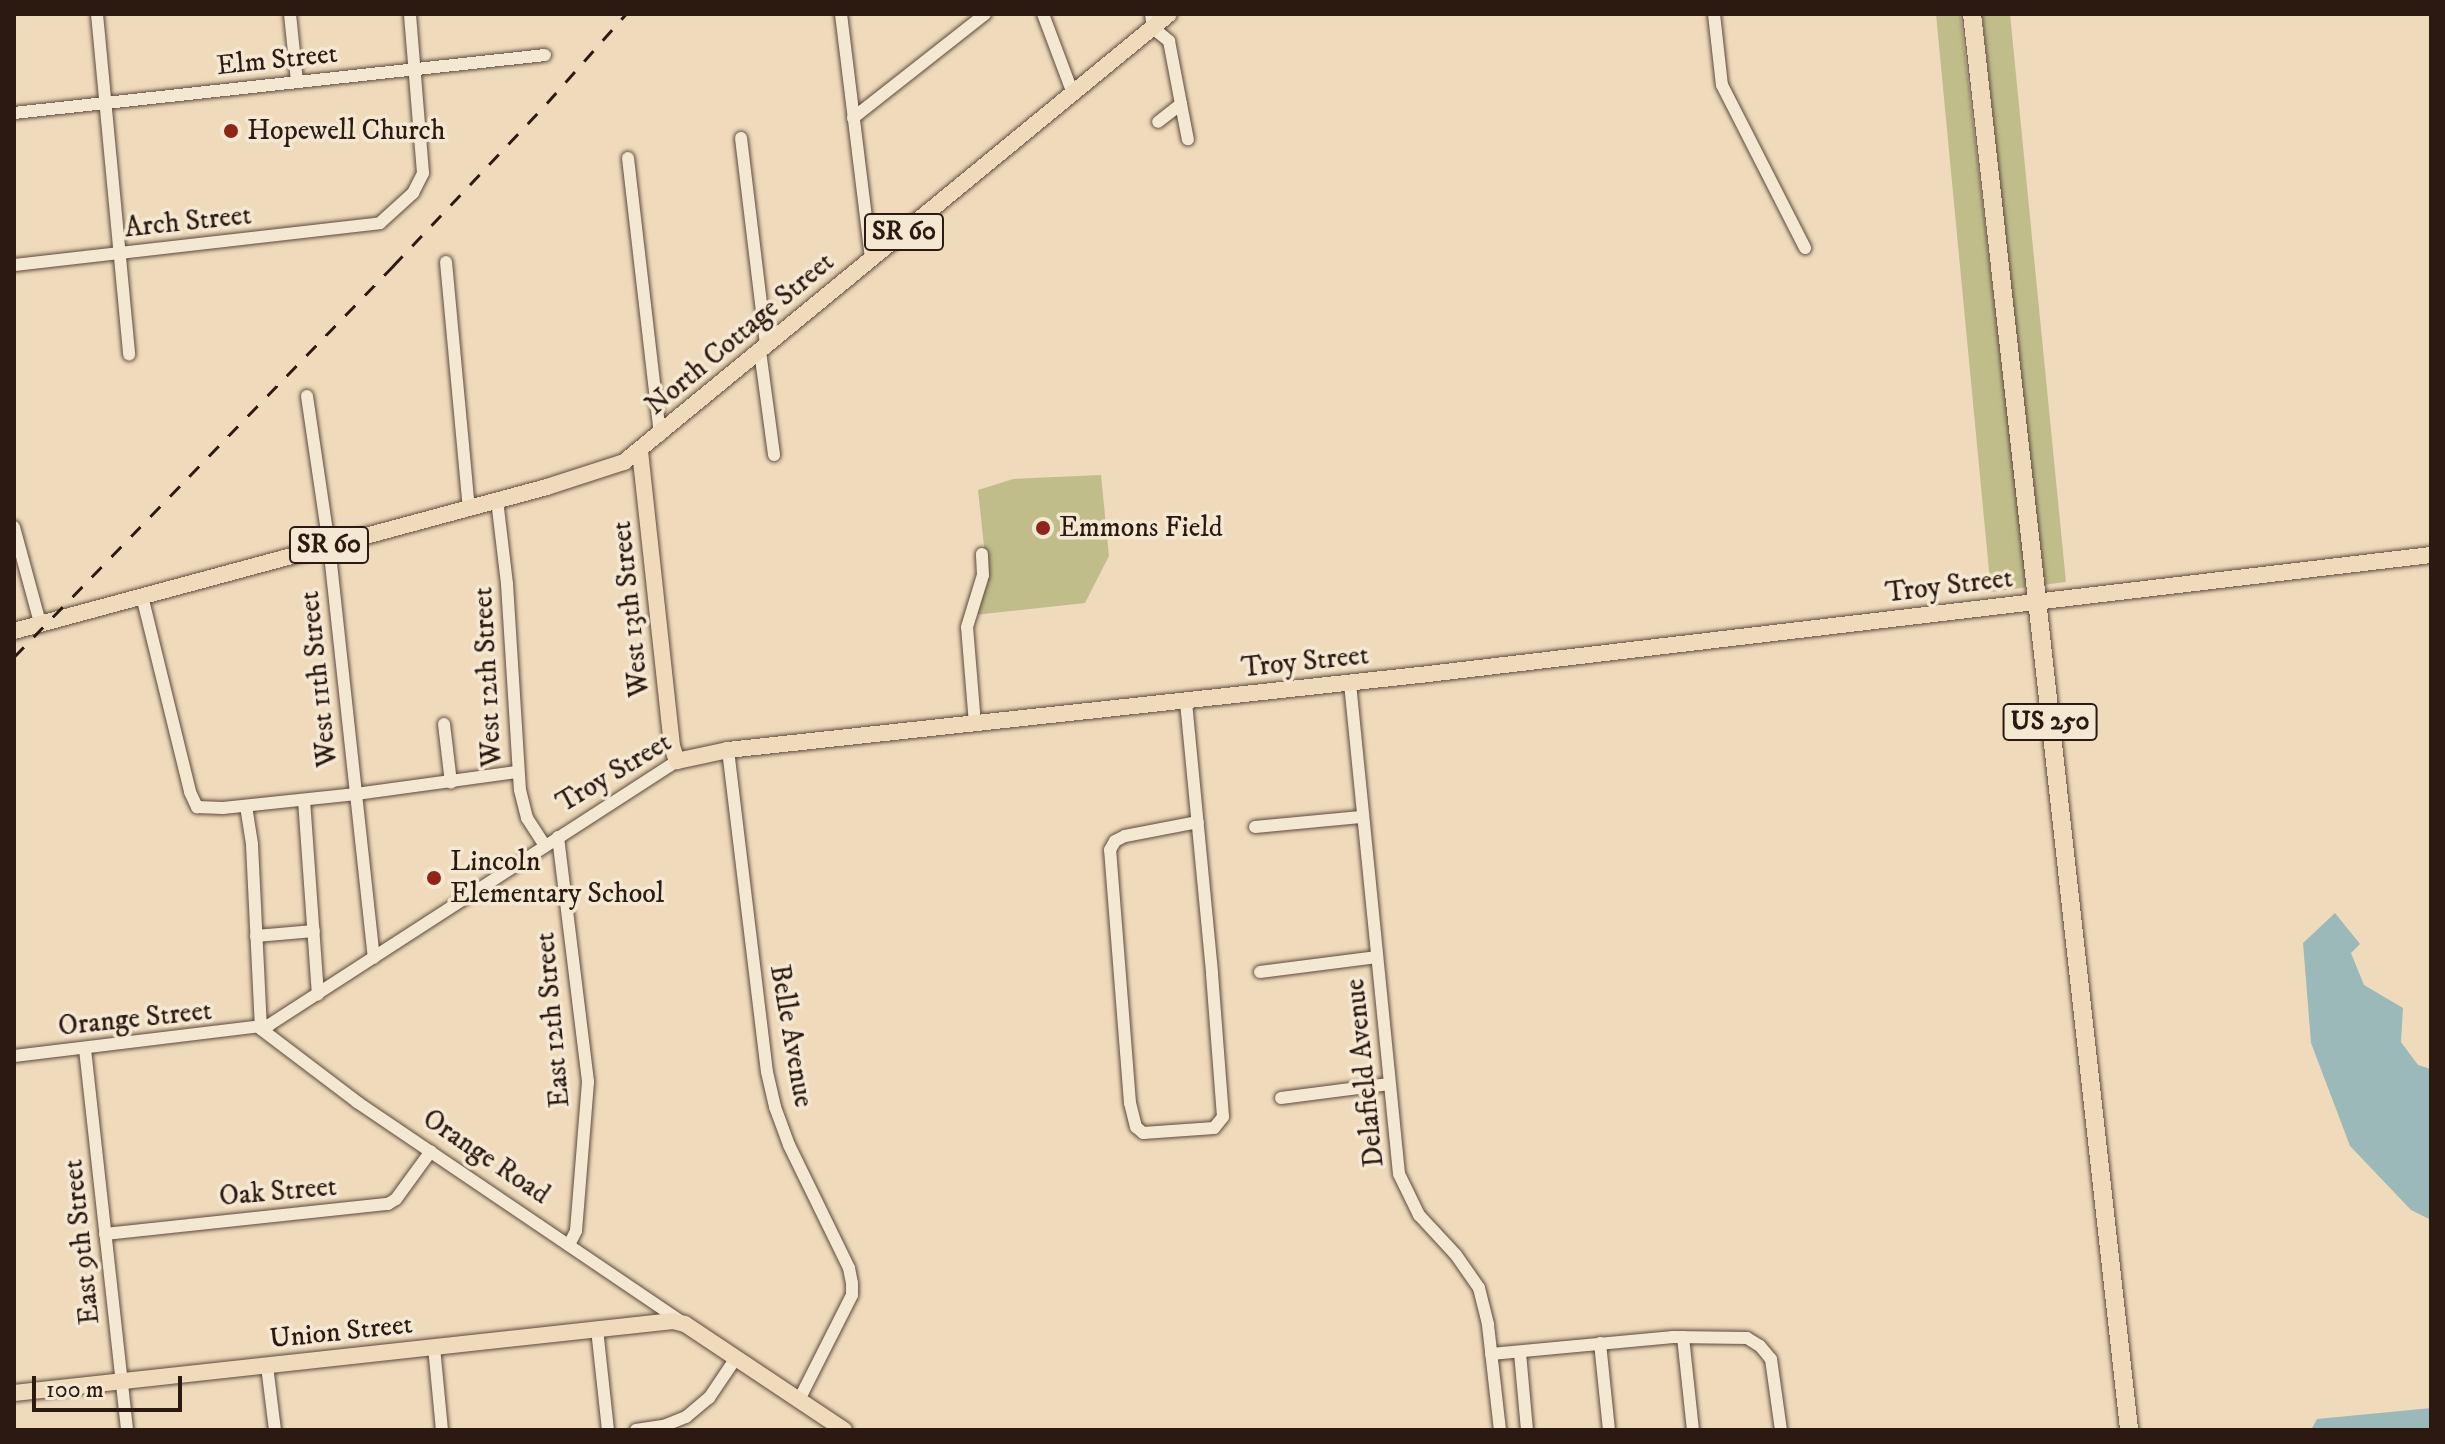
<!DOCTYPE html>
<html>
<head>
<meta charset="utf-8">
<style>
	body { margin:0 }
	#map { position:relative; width:2445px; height:1444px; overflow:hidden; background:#efdbbc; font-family:"IM FELL DW Pica",serif }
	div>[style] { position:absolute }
	.green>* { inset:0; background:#c1bd8b }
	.water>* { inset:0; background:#9cb9b9 }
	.roads { filter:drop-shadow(0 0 2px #5c4a3c) drop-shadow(0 0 2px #5c4a3c) }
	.minor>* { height:12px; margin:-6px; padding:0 6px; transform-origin:6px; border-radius:6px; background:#f5e8d3 }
	.major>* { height:16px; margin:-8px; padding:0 8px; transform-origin:8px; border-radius:8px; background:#efdbbc }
	.highway>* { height:18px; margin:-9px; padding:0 9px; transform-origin:9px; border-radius:9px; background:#efdbbc }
	.rail>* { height:3px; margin-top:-1.5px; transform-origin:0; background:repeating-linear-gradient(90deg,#2b1912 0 14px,transparent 0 28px) }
	.dots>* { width:22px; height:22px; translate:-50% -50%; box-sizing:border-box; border:4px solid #f5e8d3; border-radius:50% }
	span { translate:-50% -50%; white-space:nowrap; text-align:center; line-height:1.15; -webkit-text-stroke:7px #f5e8d3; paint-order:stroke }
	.shield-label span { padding:2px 6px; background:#f5e8d3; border:2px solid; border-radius:6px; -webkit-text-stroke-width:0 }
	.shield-label { font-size:26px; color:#2b1912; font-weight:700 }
	.street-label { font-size:28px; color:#2b1912 }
	.poi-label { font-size:28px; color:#2b1912 }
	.left { translate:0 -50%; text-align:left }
	.frame { position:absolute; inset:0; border:16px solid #2b1912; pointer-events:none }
	.scale { position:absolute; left:32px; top:1376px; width:150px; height:36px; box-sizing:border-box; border:4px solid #2b1912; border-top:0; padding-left:10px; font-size:24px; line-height:28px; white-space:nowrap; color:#2b1912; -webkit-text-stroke:6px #f5e8d3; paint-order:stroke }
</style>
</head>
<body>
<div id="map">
	<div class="green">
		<i style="clip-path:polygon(1936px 14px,1960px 14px,2028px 587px,1991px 592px)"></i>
		<i style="clip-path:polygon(1982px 14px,2010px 14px,2066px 582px,2042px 585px)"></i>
		<i style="clip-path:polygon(1101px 475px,1109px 556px,1085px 603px,974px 615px,988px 583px,978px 490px,1013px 479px)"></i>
	</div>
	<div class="water">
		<i style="clip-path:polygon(2335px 913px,2360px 944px,2351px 953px,2364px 985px,2403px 1008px,2401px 1042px,2418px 1065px,2431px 1069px,2431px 1220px,2411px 1210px,2350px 1146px,2311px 1043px,2303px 943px)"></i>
		<i style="clip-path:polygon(2431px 1408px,2431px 1430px,2311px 1430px,2317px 1419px)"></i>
	</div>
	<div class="roads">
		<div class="minor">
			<i style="left:97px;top:14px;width:342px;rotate:84.6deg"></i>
			<i style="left:290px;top:14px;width:68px;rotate:84.1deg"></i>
			<i style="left:841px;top:14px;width:247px;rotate:83deg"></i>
			<i style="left:1043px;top:14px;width:82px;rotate:69.4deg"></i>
			<i style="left:1151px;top:14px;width:14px;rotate:82deg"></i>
			<i style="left:1153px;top:28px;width:21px;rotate:39deg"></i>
			<i style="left:1169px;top:41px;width:64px;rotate:79.2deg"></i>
			<i style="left:1181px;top:104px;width:29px;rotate:142deg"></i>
			<i style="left:1714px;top:14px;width:71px;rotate:83.6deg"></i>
			<i style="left:1722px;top:85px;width:183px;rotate:63deg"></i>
			<i style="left:1181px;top:104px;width:36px;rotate:79deg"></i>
			<i style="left:14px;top:113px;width:534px;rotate:-6.23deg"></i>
			<i style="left:853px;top:118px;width:168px;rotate:-38.2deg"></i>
			<i style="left:741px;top:138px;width:209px;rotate:83.1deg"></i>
			<i style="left:628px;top:158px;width:279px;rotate:83.4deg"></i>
			<i style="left:446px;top:262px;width:247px;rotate:84.7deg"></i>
			<i style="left:14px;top:265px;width:368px;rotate:-6.5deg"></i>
			<i style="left:380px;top:223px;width:45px;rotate:-42.3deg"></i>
			<i style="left:413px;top:193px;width:22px;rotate:-63deg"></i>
			<i style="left:423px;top:173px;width:160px;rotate:-94.7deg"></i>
			<i style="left:760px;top:351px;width:105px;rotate:82.3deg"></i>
			<i style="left:307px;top:396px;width:151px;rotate:81.6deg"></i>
			<i style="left:329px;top:545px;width:415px;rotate:83.8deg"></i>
			<i style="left:497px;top:500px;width:85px;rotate:83.2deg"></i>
			<i style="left:507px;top:584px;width:206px;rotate:86.4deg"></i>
			<i style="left:520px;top:790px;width:29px;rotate:76deg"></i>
			<i style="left:527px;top:818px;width:33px;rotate:57deg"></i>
			<i style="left:14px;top:527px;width:99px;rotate:74.8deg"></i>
			<i style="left:142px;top:596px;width:202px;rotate:76.2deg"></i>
			<i style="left:190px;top:792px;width:17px;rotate:65deg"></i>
			<i style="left:197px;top:807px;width:26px;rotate:2deg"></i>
			<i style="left:223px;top:808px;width:134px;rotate:-6deg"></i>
			<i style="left:356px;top:794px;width:162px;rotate:-7.8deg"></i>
			<i style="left:1350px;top:683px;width:493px;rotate:84.3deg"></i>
			<i style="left:1399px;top:1174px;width:46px;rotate:64deg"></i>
			<i style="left:1419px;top:1215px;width:54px;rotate:47.2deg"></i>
			<i style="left:1456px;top:1255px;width:40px;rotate:55.1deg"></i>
			<i style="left:1479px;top:1288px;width:38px;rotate:76deg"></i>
			<i style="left:1488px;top:1325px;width:106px;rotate:83.5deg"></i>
			<i style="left:1186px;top:702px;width:273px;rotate:84.5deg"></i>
			<i style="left:1212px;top:974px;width:143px;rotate:85.6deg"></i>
			<i style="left:1223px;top:1117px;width:14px;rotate:129deg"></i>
			<i style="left:1214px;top:1128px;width:71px;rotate:176deg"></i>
			<i style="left:1143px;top:1133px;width:9px;rotate:-139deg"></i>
			<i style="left:1136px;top:1127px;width:25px;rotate:-104deg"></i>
			<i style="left:1130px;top:1103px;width:254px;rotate:-94.5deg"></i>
			<i style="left:1110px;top:850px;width:10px;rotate:-61deg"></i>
			<i style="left:1115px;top:841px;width:11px;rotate:-27deg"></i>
			<i style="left:1125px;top:836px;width:74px;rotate:-10.9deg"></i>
			<i style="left:444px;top:724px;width:59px;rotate:83.2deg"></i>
			<i style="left:975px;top:724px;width:97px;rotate:-94.7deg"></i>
			<i style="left:967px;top:627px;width:54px;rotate:-72.9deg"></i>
			<i style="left:983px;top:575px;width:21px;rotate:-93deg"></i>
			<i style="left:728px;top:750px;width:324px;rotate:83.1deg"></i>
			<i style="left:767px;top:1072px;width:36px;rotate:77deg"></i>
			<i style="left:775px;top:1107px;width:40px;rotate:69.8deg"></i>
			<i style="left:789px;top:1145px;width:137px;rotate:64deg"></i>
			<i style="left:849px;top:1268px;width:15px;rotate:79deg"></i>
			<i style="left:852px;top:1283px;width:12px;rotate:90deg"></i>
			<i style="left:852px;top:1295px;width:118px;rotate:116.8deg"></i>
			<i style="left:304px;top:800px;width:195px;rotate:85.9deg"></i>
			<i style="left:246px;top:806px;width:39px;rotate:81deg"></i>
			<i style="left:252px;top:845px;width:184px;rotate:87.2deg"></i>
			<i style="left:1255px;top:827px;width:106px;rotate:-5.4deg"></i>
			<i style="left:558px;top:837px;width:247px;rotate:83deg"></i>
			<i style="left:588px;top:1082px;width:149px;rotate:94.6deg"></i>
			<i style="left:576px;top:1231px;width:16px;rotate:117deg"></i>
			<i style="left:256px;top:936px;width:58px;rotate:-4.9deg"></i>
			<i style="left:1260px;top:972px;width:118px;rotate:-7.3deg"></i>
			<i style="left:261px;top:1029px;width:121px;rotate:37.2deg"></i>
			<i style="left:357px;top:1102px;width:392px;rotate:34.1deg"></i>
			<i style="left:85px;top:1049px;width:383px;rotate:83.7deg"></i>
			<i style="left:14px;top:1056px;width:257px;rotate:-6.9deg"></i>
			<i style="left:269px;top:1025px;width:486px;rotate:-32.9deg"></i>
			<i style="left:1281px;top:1098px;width:109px;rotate:-7.4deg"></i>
			<i style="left:105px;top:1234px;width:285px;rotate:-6.1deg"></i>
			<i style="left:388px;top:1204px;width:9px;rotate:-32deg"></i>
			<i style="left:396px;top:1199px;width:59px;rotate:-53.9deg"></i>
			<i style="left:597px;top:1329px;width:102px;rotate:83.8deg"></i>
			<i style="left:1683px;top:1337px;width:94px;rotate:83.9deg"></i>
			<i style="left:1600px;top:1343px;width:87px;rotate:84.1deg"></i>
			<i style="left:434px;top:1347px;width:83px;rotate:84.5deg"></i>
			<i style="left:1520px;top:1353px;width:77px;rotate:84.8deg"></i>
			<i style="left:1491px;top:1354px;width:183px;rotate:-5.3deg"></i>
			<i style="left:1673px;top:1337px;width:74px;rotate:0.8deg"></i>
			<i style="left:1747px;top:1338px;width:15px;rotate:32deg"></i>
			<i style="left:1760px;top:1346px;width:17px;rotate:50deg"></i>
			<i style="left:1771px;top:1359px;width:72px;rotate:82deg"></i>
			<i style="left:267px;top:1366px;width:64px;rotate:82.9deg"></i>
			<i style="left:636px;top:1430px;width:30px;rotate:-9deg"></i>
			<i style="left:666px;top:1425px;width:22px;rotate:-22deg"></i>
			<i style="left:686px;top:1417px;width:30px;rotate:-40deg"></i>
			<i style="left:709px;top:1398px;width:48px;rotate:-56deg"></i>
		</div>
		<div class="major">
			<i style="left:640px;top:451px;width:297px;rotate:83.8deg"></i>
			<i style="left:672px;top:746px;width:16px;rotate:72deg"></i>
			<i style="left:677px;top:761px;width:52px;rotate:-12.2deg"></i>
			<i style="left:728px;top:750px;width:696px;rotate:-6.19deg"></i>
			<i style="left:1420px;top:675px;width:1018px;rotate:-6.77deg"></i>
			<i style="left:14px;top:631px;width:552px;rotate:-15.12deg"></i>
			<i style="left:547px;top:487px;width:81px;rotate:-18deg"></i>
			<i style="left:624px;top:462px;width:705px;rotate:-39.42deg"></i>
			<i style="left:14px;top:1393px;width:663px;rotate:-6.24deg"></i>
			<i style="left:673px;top:1321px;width:12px;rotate:14deg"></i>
			<i style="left:685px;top:1324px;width:191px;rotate:33.7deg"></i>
		</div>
		<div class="highway">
			<i style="left:1972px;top:14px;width:1425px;rotate:83.67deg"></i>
		</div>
	</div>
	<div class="rail">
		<i style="left:14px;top:657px;width:545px;rotate:-45.89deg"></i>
		<i style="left:393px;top:266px;width:224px;rotate:-46.6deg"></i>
		<i style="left:547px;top:103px;width:119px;rotate:-48.4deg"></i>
	</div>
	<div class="dots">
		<i style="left:231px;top:131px;background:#8f2418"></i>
		<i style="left:1043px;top:528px;background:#8f2418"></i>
		<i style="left:434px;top:878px;background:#8f2418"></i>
	</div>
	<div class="shield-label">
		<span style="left:904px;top:232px">SR 60</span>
		<span style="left:329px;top:545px">SR 60</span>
		<span style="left:2050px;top:722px">US 250</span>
	</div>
	<div class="street-label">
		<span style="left:277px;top:60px;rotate:-6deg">Elm Street</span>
		<span style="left:188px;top:222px;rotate:-6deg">Arch Street</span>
		<span style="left:740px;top:334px;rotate:-40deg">North Cottage Street</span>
		<span style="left:1949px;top:586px;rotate:-7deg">Troy Street</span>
		<span style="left:631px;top:609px;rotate:-96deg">West 13th Street</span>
		<span style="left:1305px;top:662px;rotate:-6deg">Troy Street</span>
		<span style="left:488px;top:677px;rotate:-93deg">West 12th Street</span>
		<span style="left:319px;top:679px;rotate:-96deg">West 11th Street</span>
		<span style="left:614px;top:773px;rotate:-31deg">Troy Street</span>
		<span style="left:135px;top:1019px;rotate:-6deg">Orange Street</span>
		<span style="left:553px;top:1020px;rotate:-95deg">East 12th Street</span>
		<span style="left:791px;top:1036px;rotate:80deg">Belle Avenue</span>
		<span style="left:1365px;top:1073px;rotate:-96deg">Delafield Avenue</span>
		<span style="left:486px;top:1157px;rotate:34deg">Orange Road</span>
		<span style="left:278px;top:1192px;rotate:-5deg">Oak Street</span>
		<span style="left:82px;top:1242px;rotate:-96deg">East 9th Street</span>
		<span style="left:341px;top:1332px;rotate:-6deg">Union Street</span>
	</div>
	<div class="poi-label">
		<span class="left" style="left:247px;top:131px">Hopewell Church</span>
		<span class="left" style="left:1059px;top:528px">Emmons Field</span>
		<span class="left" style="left:450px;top:878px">Lincoln<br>Elementary School</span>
	</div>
	<div class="frame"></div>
	<div class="scale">100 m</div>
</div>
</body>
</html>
